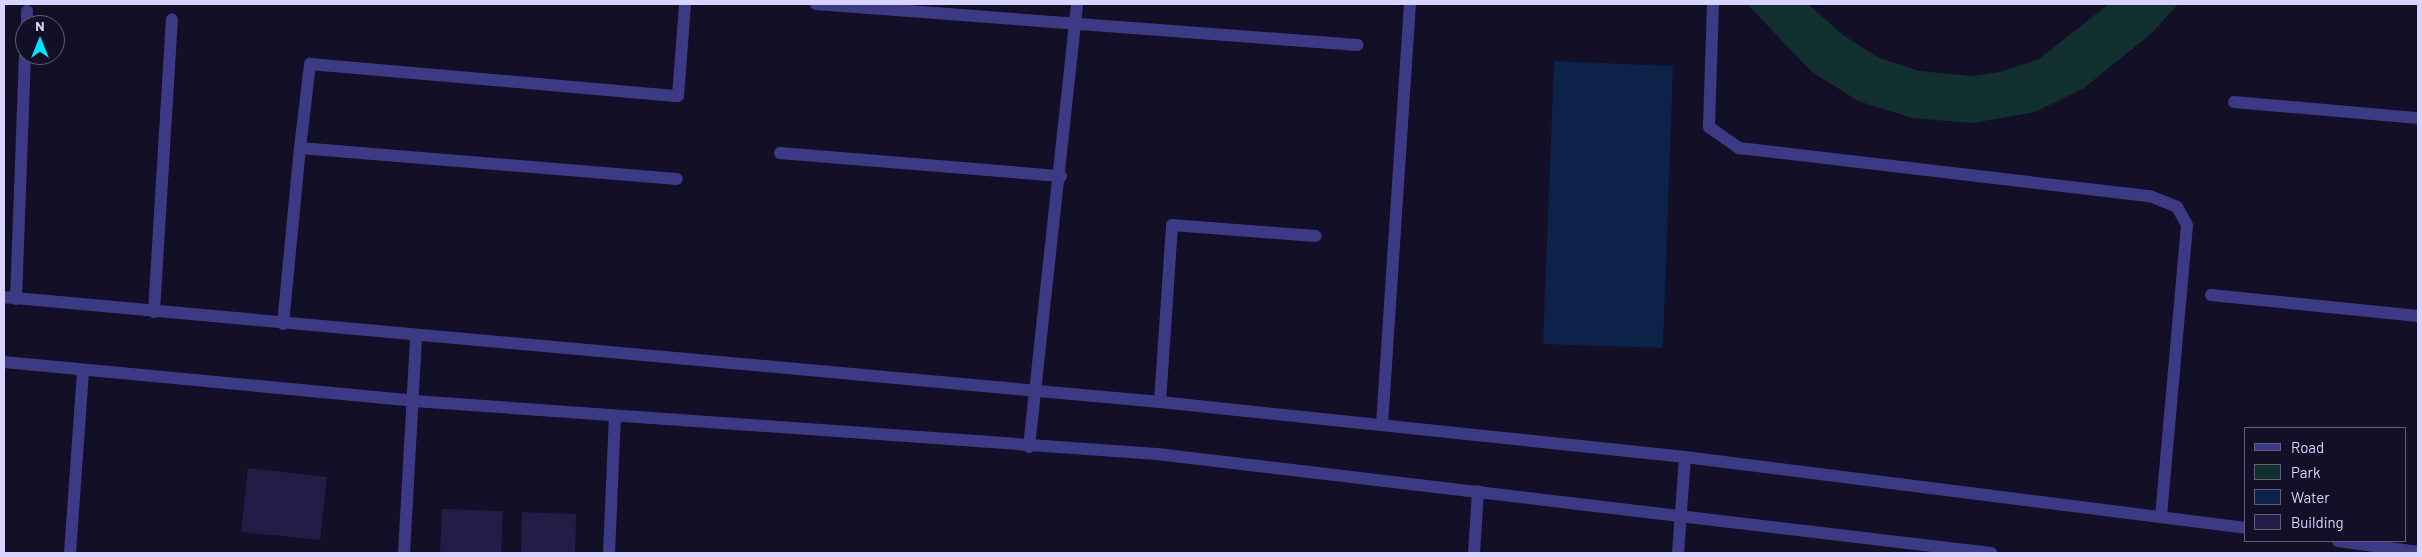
<!DOCTYPE html>
<html>
<head>
<meta charset="utf-8">
<style>
	body { margin:0 }
	#map { position:relative; width:2422px; height:557px; overflow:hidden; background:#130f26; font-family:Barlow,sans-serif }
	div>[style] { position:absolute }
	.green>* { inset:0; background:#12302f }
	.water>* { inset:0; background:#0c2248 }
	.building>* { inset:0; background:#241b47 }
	.service>* { height:12px; margin:-6px; padding:0 6px; transform-origin:6px; border-radius:6px; background:#3d3a85 }
	.minor>* { height:12px; margin:-6px; padding:0 6px; transform-origin:6px; border-radius:6px; background:#3d3a85 }
	.tertiary>* { height:12px; margin:-6px; padding:0 6px; transform-origin:6px; border-radius:6px; background:#3d3a85 }
	span { translate:-50% -50%; white-space:nowrap; text-align:center; line-height:1.15; -webkit-text-stroke:4.5px #130f26; paint-order:stroke }
	.frame { position:absolute; inset:0; border:5px solid #d9d4ff; pointer-events:none }
	.legend { position:absolute; left:2244px; top:427px; width:162px; height:115px; box-sizing:border-box; background:#130f26; border:1px solid #625e7d; margin:0; padding:6px 9px; list-style:none; font-size:15px; color:#d9d4ff }
	.legend li { display:flex; align-items:center; gap:10px; height:25px }
	.legend b { width:25px; border:1px solid #625e7d }
	.north { position:absolute; left:15px; top:15px; width:50px; height:50px; box-sizing:border-box; background:#130f26; border:1px solid #625e7d; border-radius:50%; rotate:0deg; font-size:14px; font-weight:700; line-height:20px; text-align:center; color:#d9d4ff }
	.north::after { content:''; display:block; margin:auto; width:18px; height:22px; background:#00e5ff; clip-path:polygon(50% 0,100% 100%,50% 72%,0 100%) }
</style>
</head>
<body>
<div id="map">
	<div class="green">
		<i style="clip-path:polygon(1747px 4px,1808px 4px,1843px 35px,1879px 58px,1920px 71px,1971px 76px,2000px 72px,2039px 59px,2109px 4px,2178px 4px,2152px 33px,2084px 88px,2035px 112px,1972px 123px,1912px 118px,1858px 101px,1811px 71px)"></i>
	</div>
	<div class="water">
		<i style="clip-path:polygon(1554px 61px,1673px 66px,1663px 348px,1543px 344px)"></i>
	</div>
	<div class="building">
		<i style="clip-path:polygon(248px 468px,327px 477px,320px 540px,241px 532px)"></i>
		<i style="clip-path:polygon(442px 509px,503px 511px,501px 553px,440px 553px)"></i>
		<i style="clip-path:polygon(522px 512px,576px 514px,575px 553px,521px 553px)"></i>
	</div>
	<div class="service">
		<i style="left:1713px;top:4px;width:123px;rotate:91.9deg"></i>
		<i style="left:1709px;top:127px;width:37px;rotate:35deg"></i>
		<i style="left:1739px;top:148px;width:414px;rotate:6.7deg"></i>
		<i style="left:2150px;top:196px;width:29px;rotate:22deg"></i>
		<i style="left:2177px;top:207px;width:21px;rotate:61deg"></i>
		<i style="left:2187px;top:225px;width:293px;rotate:95.1deg"></i>
	</div>
	<div class="minor">
		<i style="left:816px;top:4px;width:543px;rotate:4.33deg"></i>
		<i style="left:27px;top:25px;width:14px;rotate:-90deg"></i>
		<i style="left:2234px;top:102px;width:185px;rotate:5deg"></i>
		<i style="left:300px;top:148px;width:85px;rotate:-83.2deg"></i>
		<i style="left:310px;top:64px;width:369px;rotate:5deg"></i>
		<i style="left:678px;top:96px;width:92px;rotate:-85.6deg"></i>
		<i style="left:780px;top:153px;width:282px;rotate:4.7deg"></i>
		<i style="left:2211px;top:295px;width:208px;rotate:5.8deg"></i>
		<i style="left:16px;top:299px;width:244px;rotate:-87.9deg"></i>
		<i style="left:154px;top:312px;width:293px;rotate:-86.5deg"></i>
		<i style="left:283px;top:324px;width:177px;rotate:-84.5deg"></i>
		<i style="left:300px;top:148px;width:378px;rotate:4.7deg"></i>
		<i style="left:1160px;top:402px;width:177px;rotate:-86.1deg"></i>
		<i style="left:1172px;top:225px;width:144px;rotate:4.4deg"></i>
		<i style="left:1382px;top:425px;width:421px;rotate:-86.2deg"></i>
		<i style="left:1029px;top:447px;width:446px;rotate:-83.8deg"></i>
		<i style="left:70px;top:553px;width:182px;rotate:-85.9deg"></i>
		<i style="left:404px;top:553px;width:218px;rotate:-86.8deg"></i>
		<i style="left:609px;top:553px;width:137px;rotate:-87.5deg"></i>
		<i style="left:1474px;top:553px;width:62px;rotate:-86.3deg"></i>
		<i style="left:1678px;top:553px;width:96px;rotate:-85.8deg"></i>
	</div>
	<div class="tertiary">
		<i style="left:4px;top:297px;width:1161px;rotate:5.19deg"></i>
		<i style="left:1160px;top:402px;width:528px;rotate:5.98deg"></i>
		<i style="left:1685px;top:457px;width:565px;rotate:7.21deg"></i>
		<i style="left:4px;top:362px;width:412px;rotate:5.4deg"></i>
		<i style="left:414px;top:401px;width:745px;rotate:4.08deg"></i>
		<i style="left:1157px;top:454px;width:840px;rotate:6.77deg"></i>
		<i style="left:2338px;top:541px;width:81px;rotate:7.8deg"></i>
	</div>
	<div class="frame"></div>
	<ul class="legend">
	<li><b style="height:6px;background:#3d3a85"></b>Road</li>
	<li><b style="height:14px;background:#12302f"></b>Park</li>
	<li><b style="height:14px;background:#0c2248"></b>Water</li>
	<li><b style="height:14px;background:#241b47"></b>Building</li>
	</ul>
	<div class="north">N</div>
</div>
</body>
</html>
